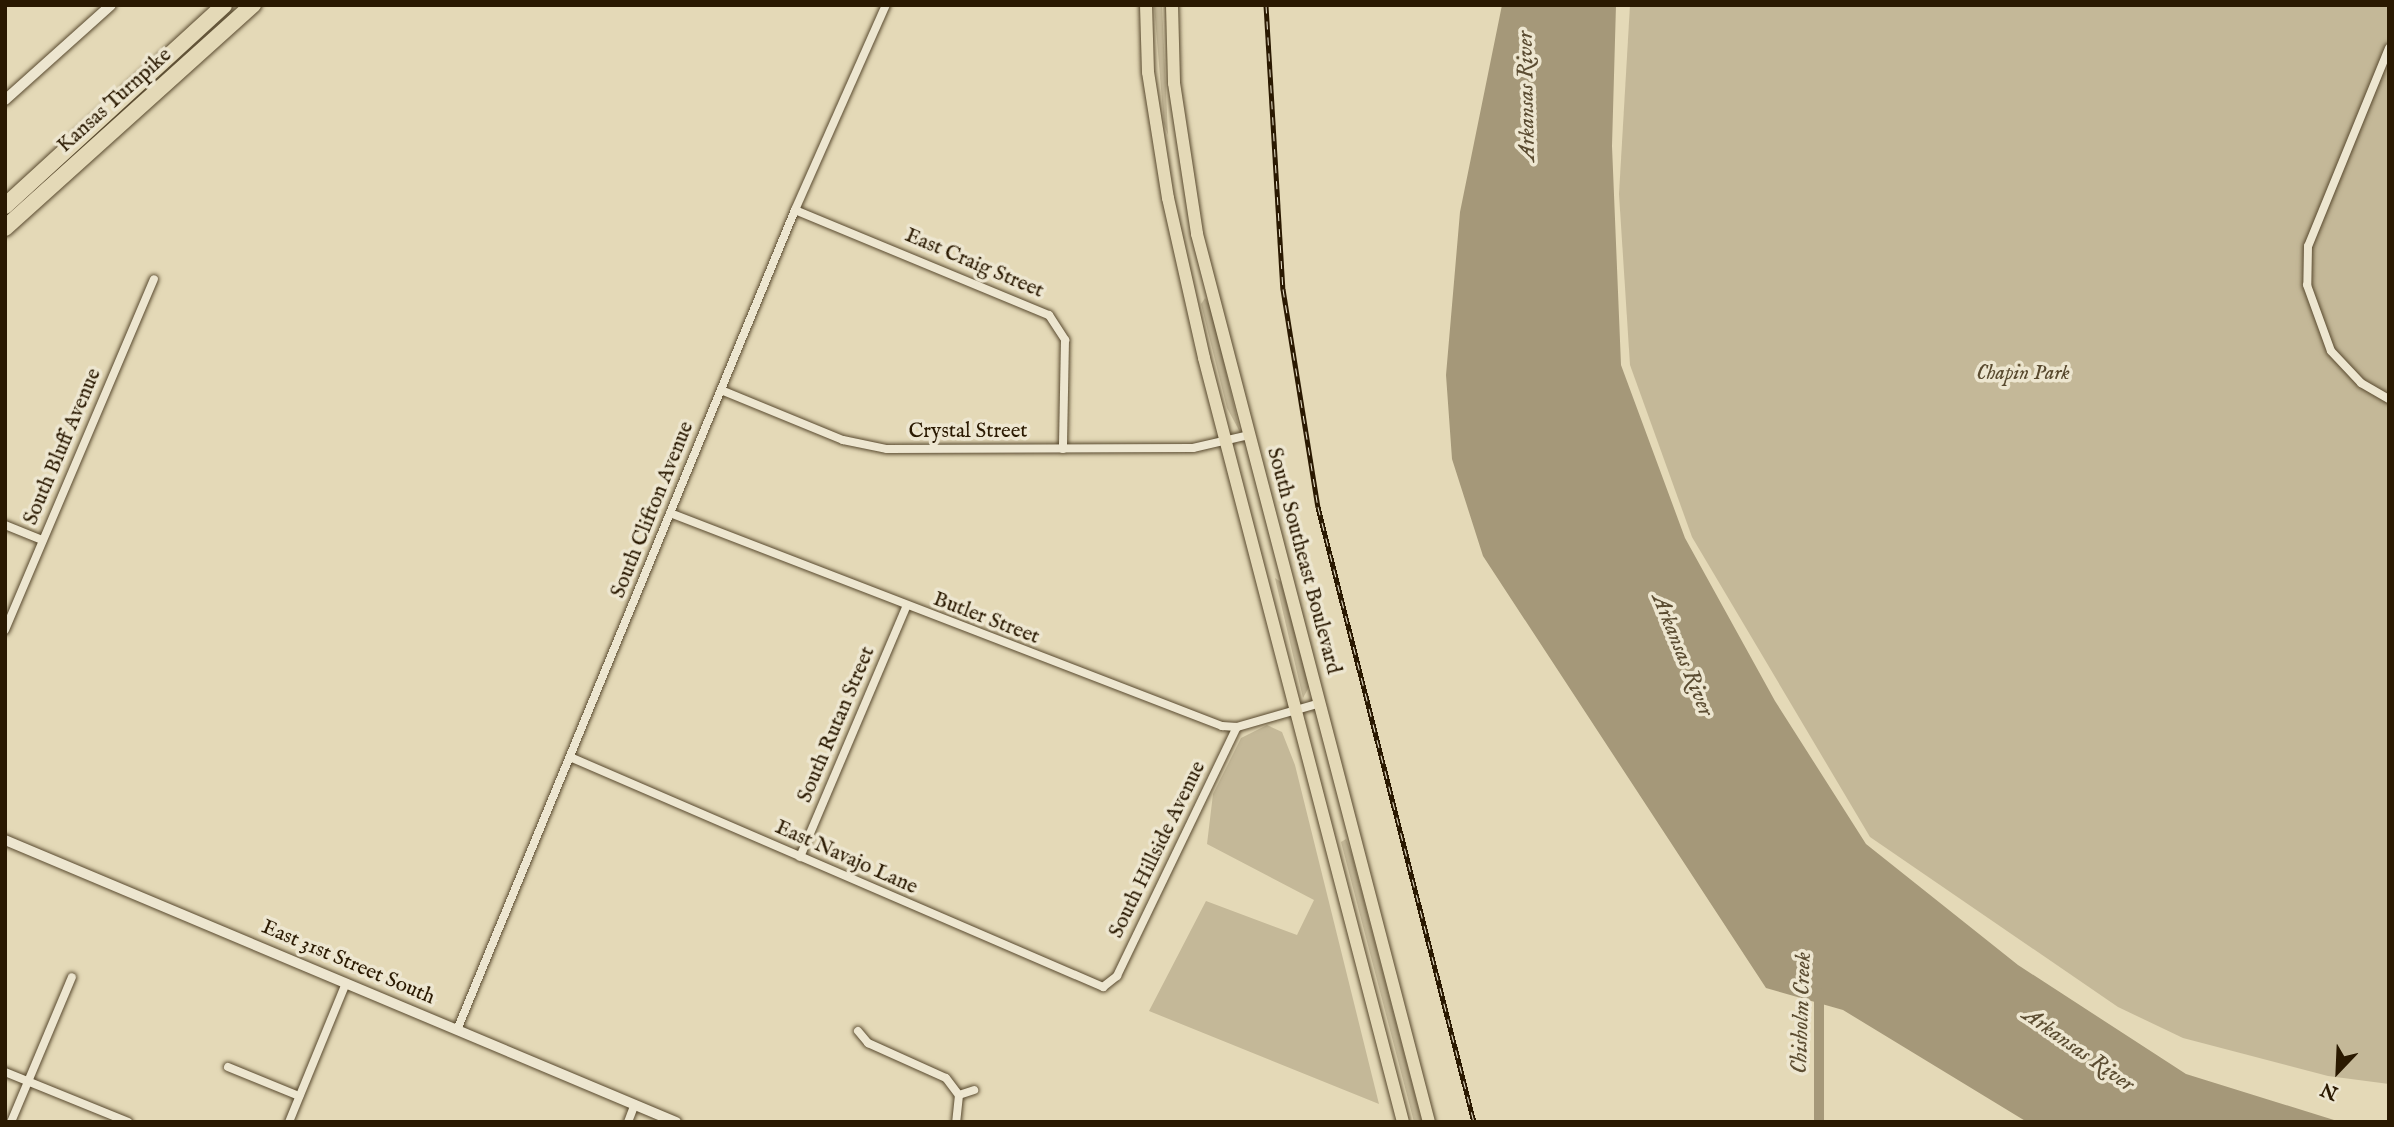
<!DOCTYPE html>
<html>
<head>
<meta charset="utf-8">
<style>
	body { margin:0 }
	#map { position:relative; width:2394px; height:1127px; overflow:hidden; background:#e4d9b7; font-family:"IM FELL English",serif }
	div>[style] { position:absolute }
	.green>* { inset:0; background:#c4b898 }
	.water>* { inset:0; background:#a59879 }
	.canal>* { height:10px; margin:-5px; padding:0 5px; transform-origin:5px; border-radius:5px; background:#a59879 }
	.roads { filter:drop-shadow(0 0 2px #58492e) drop-shadow(0 0 2px #58492e) }
	.minor>* { height:8px; margin:-4px; padding:0 4px; transform-origin:4px; border-radius:4px; background:#ede6d0 }
	.tertiary>* { height:10px; margin:-5px; padding:0 5px; transform-origin:5px; border-radius:5px; background:#ede6d0 }
	.primary>* { height:12px; margin:-6px; padding:0 6px; transform-origin:6px; border-radius:6px; background:#e4d9b7 }
	.motorway>* { height:16px; margin:-8px; padding:0 8px; transform-origin:8px; border-radius:8px; background:#e4d9b7 }
	.rail>* { height:5px; margin-top:-2.5px; transform-origin:0; background:repeating-linear-gradient(90deg,#ede6d0 0 8px,#2a1901 0 16px); box-sizing:border-box; border-block:2px solid #2a1901 }
	span { translate:-50% -50%; white-space:nowrap; text-align:center; line-height:1.15; -webkit-text-stroke:7px #ede6d0; paint-order:stroke }
	.street-label { font-size:21px; color:#2a1901 }
	.park-label { font-size:21px; color:#58492e; font-style:italic }
	.water-label { font-size:23px; color:#5b4c31; font-style:italic }
	.frame { position:absolute; inset:0; border:7px solid #2a1901; pointer-events:none }
	.north { position:absolute; left:2303px; top:1036px; width:70px; height:70px; -webkit-text-stroke:5px #ede6d0; paint-order:stroke; rotate:203deg; font-size:19px; font-weight:700; line-height:28px; text-align:center; color:#2a1901 }
	.north::after { content:''; display:block; margin:auto; width:24px; height:32px; background:#2a1901; clip-path:polygon(50% 0,100% 100%,50% 72%,0 100%) }
</style>
</head>
<body>
<div id="map">
	<div class="green">
		<i style="clip-path:polygon(1154px 5px,1162px 5px,1168px 135px,1164px 124px)"></i>
		<i style="clip-path:polygon(1630px 5px,2389px 5px,2389px 1084px,2328px 1076px,2183px 1038px,2118px 1007px,1870px 837px,1692px 537px,1630px 365px,1619px 194px)"></i>
		<i style="clip-path:polygon(1205px 298px,1211px 307px,1240px 432px,1227px 408px,1201px 304px)"></i>
		<i style="clip-path:polygon(1275px 578px,1281px 582px,1309px 687px,1303px 698px)"></i>
		<i style="clip-path:polygon(1267px 725px,1282px 732px,1295px 765px,1379px 1104px,1149px 1011px,1206px 901px,1297px 935px,1314px 900px,1207px 844px,1213px 794px,1241px 738px)"></i>
		<i style="clip-path:polygon(1346px 839px,1352px 855px,1422px 1122px,1414px 1122px,1341px 842px)"></i>
	</div>
	<div class="water">
		<i style="clip-path:polygon(1502px 5px,1616px 5px,1612px 146px,1621px 365px,1685px 538px,1775px 701px,1866px 844px,2018px 965px,2186px 1074px,2334px 1120px,2389px 1122px,2027px 1122px,1843px 1010px,1766px 988px,1483px 556px,1452px 459px,1446px 375px,1460px 212px)"></i>
	</div>
	<div class="canal">
		<i style="left:1819px;top:1122px;width:129px;rotate:-90deg"></i>
	</div>
	<div class="roads">
		<div class="minor">
			<i style="left:2389px;top:48px;width:214px;rotate:112.2deg"></i>
			<i style="left:2308px;top:246px;width:39px;rotate:91deg"></i>
			<i style="left:2307px;top:285px;width:70px;rotate:70deg"></i>
			<i style="left:2331px;top:351px;width:44px;rotate:46.8deg"></i>
			<i style="left:2361px;top:383px;width:32px;rotate:30deg"></i>
			<i style="left:795px;top:210px;width:275px;rotate:22.5deg"></i>
			<i style="left:1049px;top:315px;width:30px;rotate:57deg"></i>
			<i style="left:1065px;top:340px;width:109px;rotate:91.1deg"></i>
			<i style="left:721px;top:390px;width:132px;rotate:22.3deg"></i>
			<i style="left:843px;top:440px;width:45px;rotate:11.6deg"></i>
			<i style="left:887px;top:449px;width:306px;rotate:-0.2deg"></i>
			<i style="left:1193px;top:448px;width:57px;rotate:-13.1deg"></i>
			<i style="left:670px;top:513px;width:592px;rotate:21.1deg"></i>
			<i style="left:1222px;top:726px;width:15px;rotate:4deg"></i>
			<i style="left:1237px;top:727px;width:86px;rotate:-16.1deg"></i>
			<i style="left:5px;top:525px;width:40px;rotate:22deg"></i>
			<i style="left:5px;top:630px;width:381px;rotate:-67deg"></i>
			<i style="left:570px;top:757px;width:581px;rotate:23.34deg"></i>
			<i style="left:1103px;top:987px;width:18px;rotate:-38deg"></i>
			<i style="left:1117px;top:976px;width:276px;rotate:-64.3deg"></i>
			<i style="left:800px;top:857px;width:272px;rotate:-67deg"></i>
			<i style="left:457px;top:1030px;width:887px;rotate:-67.6deg"></i>
			<i style="left:795px;top:210px;width:224px;rotate:-66.1deg"></i>
			<i style="left:858px;top:1031px;width:16px;rotate:50deg"></i>
			<i style="left:868px;top:1043px;width:85px;rotate:24.2deg"></i>
			<i style="left:946px;top:1078px;width:21px;rotate:53deg"></i>
			<i style="left:959px;top:1095px;width:27px;rotate:96deg"></i>
			<i style="left:228px;top:1067px;width:77px;rotate:22.2deg"></i>
			<i style="left:5px;top:1072px;width:133px;rotate:22.1deg"></i>
			<i style="left:959px;top:1095px;width:16px;rotate:-18deg"></i>
			<i style="left:11px;top:1122px;width:157px;rotate:-67.2deg"></i>
			<i style="left:289px;top:1122px;width:150px;rotate:-67.7deg"></i>
			<i style="left:628px;top:1122px;width:19px;rotate:-69deg"></i>
		</div>
		<div class="tertiary">
			<i style="left:5px;top:100px;width:142px;rotate:-41.9deg"></i>
			<i style="left:5px;top:840px;width:728px;rotate:22.8deg"></i>
		</div>
		<div class="primary">
			<i style="left:1146px;top:5px;width:67px;rotate:88.3deg"></i>
			<i style="left:1148px;top:72px;width:128px;rotate:81deg"></i>
			<i style="left:1168px;top:198px;width:164px;rotate:77.3deg"></i>
			<i style="left:1204px;top:358px;width:789px;rotate:75.4deg"></i>
			<i style="left:1172px;top:5px;width:78px;rotate:88.5deg"></i>
			<i style="left:1174px;top:83px;width:153px;rotate:81.3deg"></i>
			<i style="left:1197px;top:234px;width:918px;rotate:75.36deg"></i>
		</div>
		<div class="motorway">
			<i style="left:5px;top:206px;width:297px;rotate:-42.5deg"></i>
			<i style="left:5px;top:228px;width:334px;rotate:-42deg"></i>
		</div>
	</div>
	<div class="rail">
		<i style="left:1266px;top:5px;width:285px;rotate:86.6deg"></i>
		<i style="left:1283px;top:289px;width:221px;rotate:80.9deg"></i>
		<i style="left:1318px;top:507px;width:634px;rotate:75.77deg"></i>
	</div>
	<div class="street-label">
		<span style="left:115px;top:101px;rotate:-42deg">Kansas Turnpike</span>
		<span style="left:974px;top:264px;rotate:23deg">East Craig Street</span>
		<span style="left:968px;top:432px">Crystal Street</span>
		<span style="left:63px;top:447px;rotate:-67deg">South Bluff Avenue</span>
		<span style="left:653px;top:510px;rotate:-68deg">South Clifton Avenue</span>
		<span style="left:1303px;top:561px;rotate:75deg">South Southeast Boulevard</span>
		<span style="left:986px;top:619px;rotate:21deg">Butler Street</span>
		<span style="left:837px;top:725px;rotate:-67deg">South Rutan Street</span>
		<span style="left:1158px;top:850px;rotate:-64deg">South Hillside Avenue</span>
		<span style="left:846px;top:858px;rotate:24deg">East Navajo Lane</span>
		<span style="left:348px;top:963px;rotate:23deg">East 31st Street South</span>
	</div>
	<div class="park-label">
		<span style="left:2023px;top:374px">Chapin Park</span>
	</div>
	<div class="water-label">
		<span style="left:1527px;top:96px;rotate:-91deg">Arkansas River</span>
		<span style="left:1682px;top:655px;rotate:68deg">Arkansas River</span>
		<span style="left:1802px;top:1013px;rotate:-88deg">Chisholm Creek</span>
		<span style="left:2078px;top:1050px;rotate:35deg">Arkansas River</span>
	</div>
	<div class="frame"></div>
	<div class="north">N</div>
</div>
</body>
</html>
